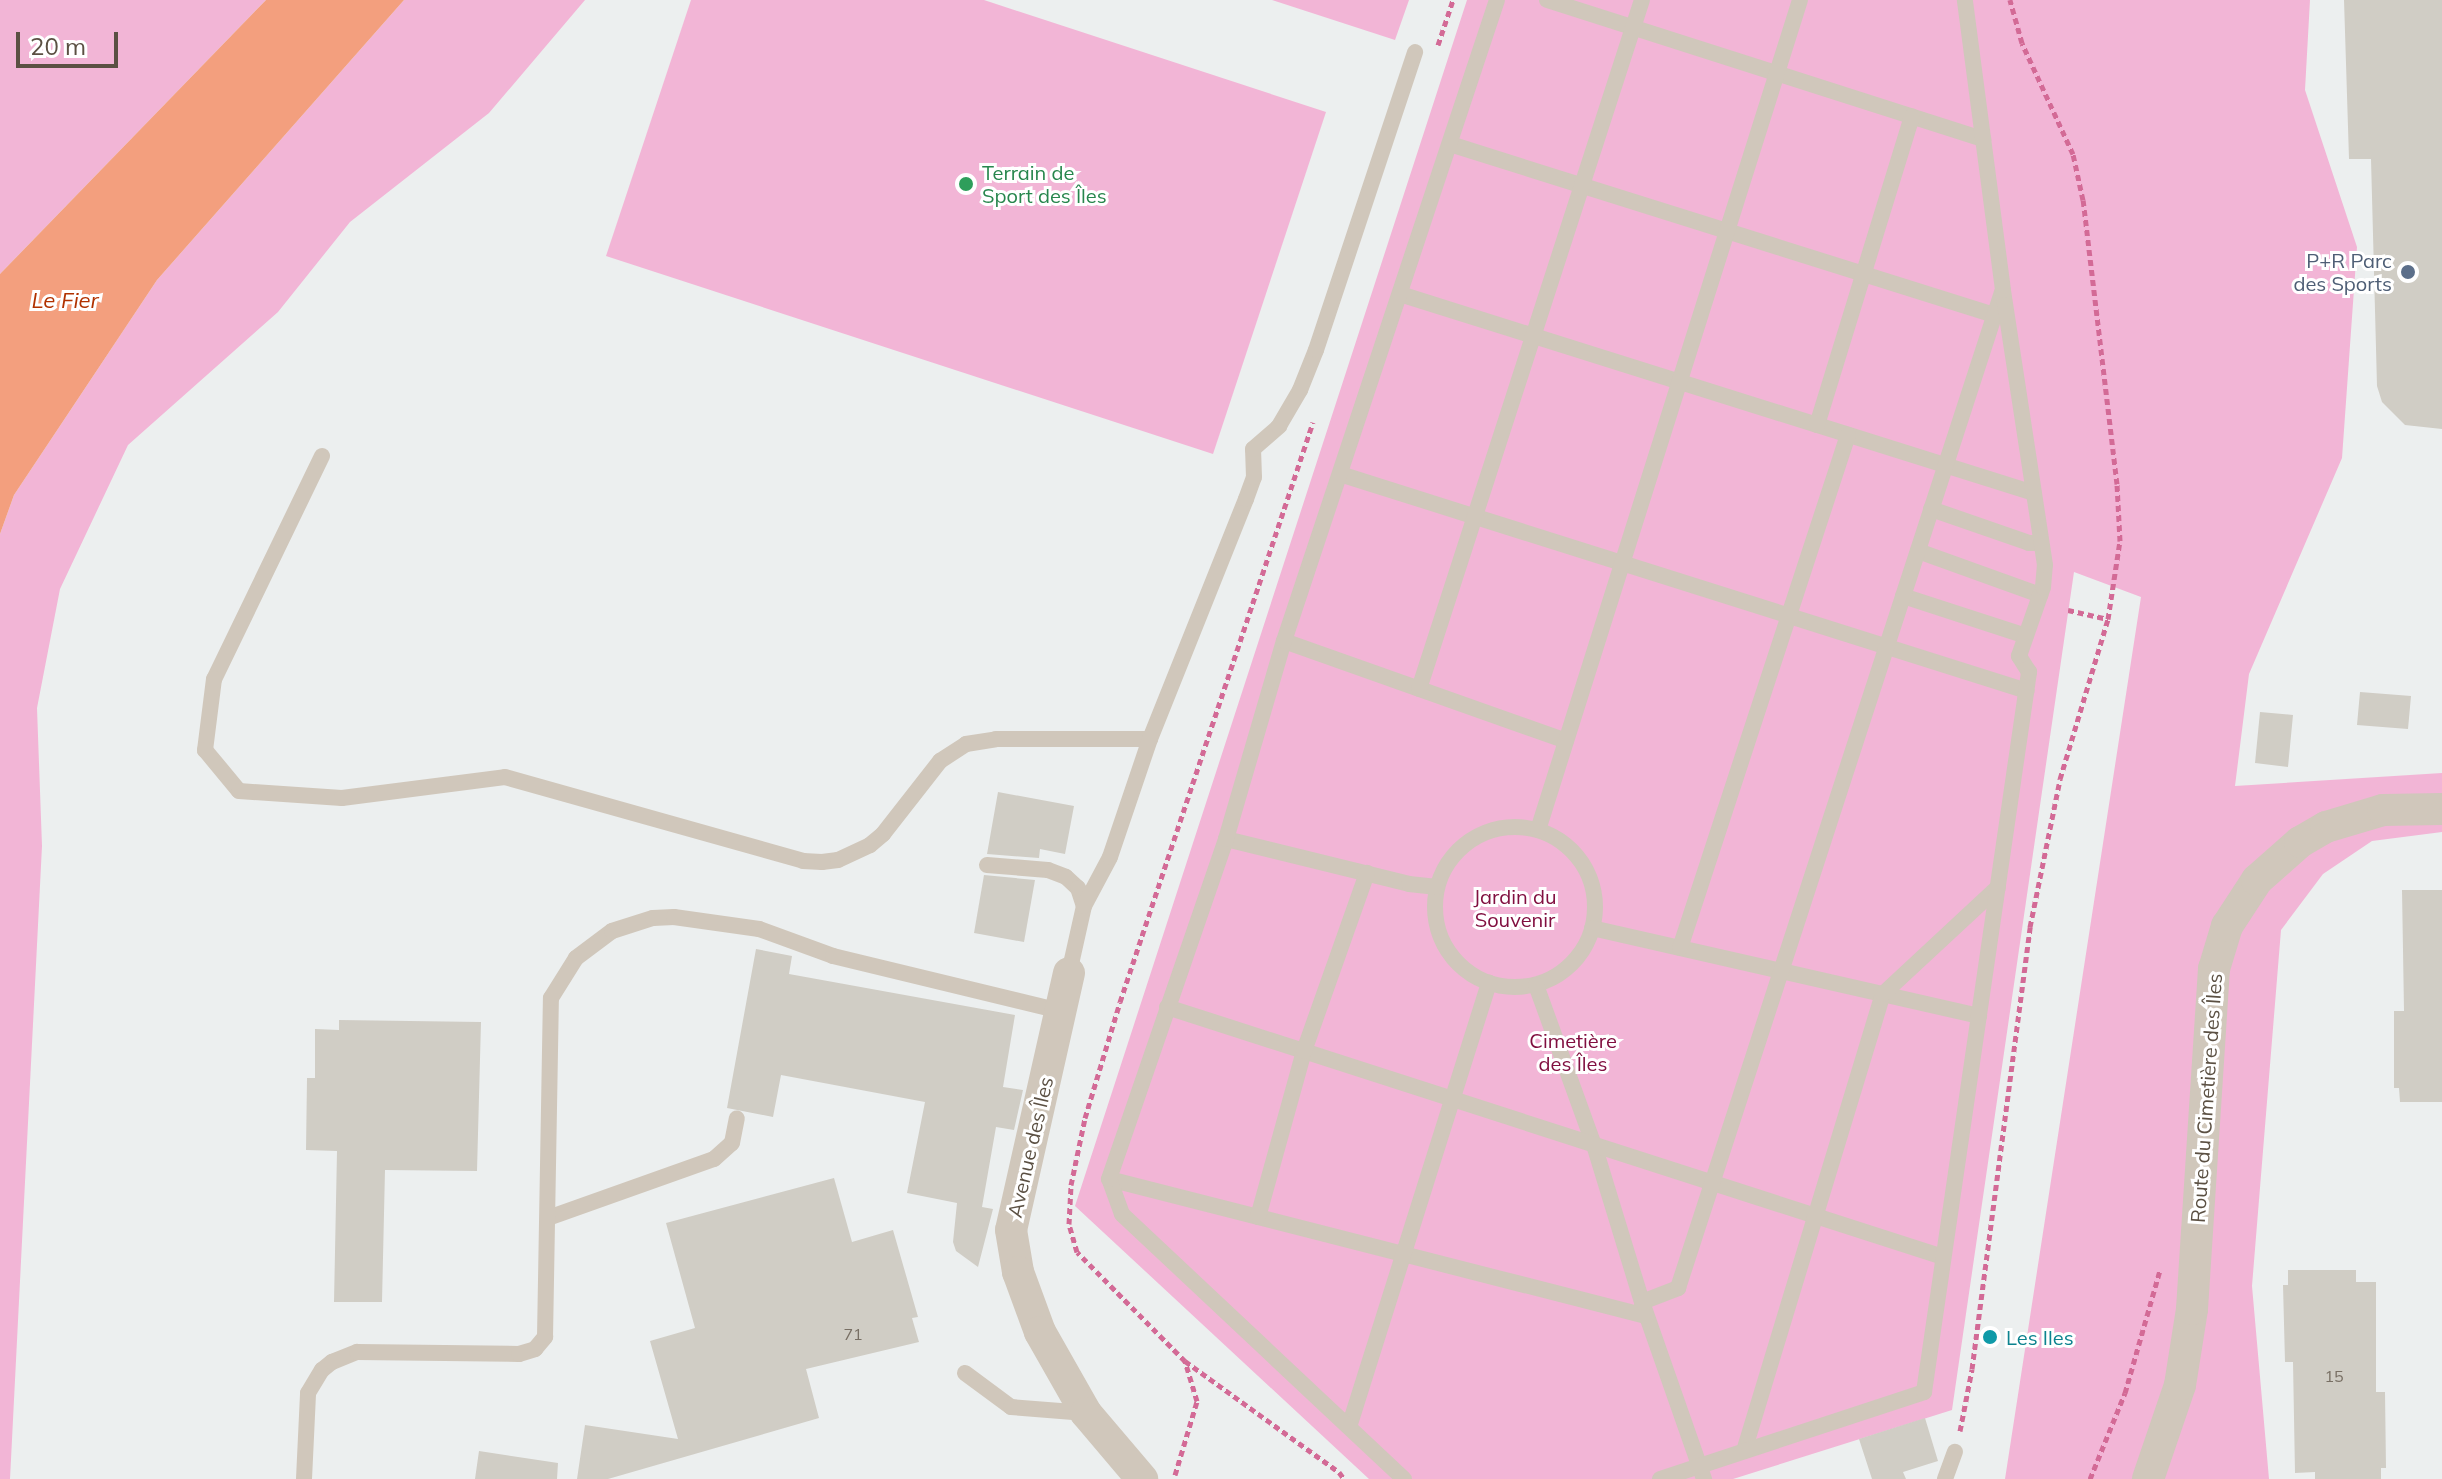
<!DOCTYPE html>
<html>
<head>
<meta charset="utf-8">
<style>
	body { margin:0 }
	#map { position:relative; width:2442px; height:1479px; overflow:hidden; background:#ecefef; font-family:Mulish,sans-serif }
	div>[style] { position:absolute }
	.green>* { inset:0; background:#f2b5d6 }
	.water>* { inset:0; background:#f39f7e }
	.building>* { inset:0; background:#d0cdc5 }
	.path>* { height:5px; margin-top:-2.5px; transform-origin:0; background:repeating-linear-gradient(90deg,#d36a96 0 6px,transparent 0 10px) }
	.service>* { height:16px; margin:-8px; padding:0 8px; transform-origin:8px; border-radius:8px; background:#d0c7bb }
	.service>.ring { margin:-8px; padding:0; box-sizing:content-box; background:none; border:16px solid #d0c7bb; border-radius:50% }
	.minor>* { height:32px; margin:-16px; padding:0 16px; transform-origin:16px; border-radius:16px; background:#d0c7bb }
	.dots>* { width:22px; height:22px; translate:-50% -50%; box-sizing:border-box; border:4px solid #fff; border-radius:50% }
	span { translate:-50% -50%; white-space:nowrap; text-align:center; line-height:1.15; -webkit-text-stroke:6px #fff; paint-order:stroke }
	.number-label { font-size:16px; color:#786f64 }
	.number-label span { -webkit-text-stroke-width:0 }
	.leisure-label { font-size:20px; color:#27864d }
	.left { translate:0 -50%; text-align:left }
	.service-label { font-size:20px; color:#4e5e75 }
	.right { translate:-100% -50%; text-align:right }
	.park-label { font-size:20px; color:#810f40 }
	.street-label { font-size:20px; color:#5b5043 }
	.culture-label { font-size:20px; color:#0d838f }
	.water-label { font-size:22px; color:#b13200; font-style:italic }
	.scale { position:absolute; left:16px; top:32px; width:102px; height:36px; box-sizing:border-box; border:4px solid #5b5043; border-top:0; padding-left:10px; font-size:24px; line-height:28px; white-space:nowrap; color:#5b5043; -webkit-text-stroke:6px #fff; paint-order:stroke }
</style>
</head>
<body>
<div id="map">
	<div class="green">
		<i style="clip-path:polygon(0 0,266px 0,0 274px)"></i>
		<i style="clip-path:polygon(404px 0,585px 0,489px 113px,350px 222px,278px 312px,128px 445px,60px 589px,37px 708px,42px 846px,10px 1479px,0 1479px,0 534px,14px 495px,157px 280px)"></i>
		<i style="clip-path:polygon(691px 0,984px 0,1326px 112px,1213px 454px,606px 256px)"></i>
		<i style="clip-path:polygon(1272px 0,1409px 0,1395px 40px)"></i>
		<i style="clip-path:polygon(1467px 0,2310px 0,2305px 90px,2357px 247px,2342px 458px,2249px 674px,2235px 786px,2442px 773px,2442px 832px,2372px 841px,2323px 874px,2281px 930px,2252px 1286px,2269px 1479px,2005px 1479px,2141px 597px,2074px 572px,1952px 1410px,1733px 1479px,1369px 1479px,1075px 1206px)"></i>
	</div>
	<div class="water">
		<i style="clip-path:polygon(266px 0,404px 0,157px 280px,14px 495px,0 534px,0 274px)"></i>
	</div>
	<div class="building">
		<i style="clip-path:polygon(2344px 0,2442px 0,2442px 429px,2405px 425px,2382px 402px,2377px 386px,2371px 159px,2349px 159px)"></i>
		<i style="clip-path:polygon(2360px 692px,2411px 696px,2408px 729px,2357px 725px)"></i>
		<i style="clip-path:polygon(2260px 712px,2293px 715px,2288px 767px,2255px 763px)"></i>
		<i style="clip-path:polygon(998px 792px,1074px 806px,1065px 854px,1040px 849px,1039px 858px,987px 854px)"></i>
		<i style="clip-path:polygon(984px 875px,1035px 880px,1024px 942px,974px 933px)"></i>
		<i style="clip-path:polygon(2402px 890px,2442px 890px,2442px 1102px,2400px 1102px,2399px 1088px,2394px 1088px,2394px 1011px,2404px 1011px)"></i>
		<i style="clip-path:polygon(756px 949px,792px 956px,789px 974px,1015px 1015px,1003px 1087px,1023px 1090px,1014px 1130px,996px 1127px,982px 1207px,993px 1209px,978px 1267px,956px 1251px,953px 1242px,957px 1203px,907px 1193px,925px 1102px,781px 1075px,773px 1117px,727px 1108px)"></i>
		<i style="clip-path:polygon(339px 1020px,481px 1022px,477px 1171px,385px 1170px,382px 1302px,334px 1302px,337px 1151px,306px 1150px,307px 1078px,315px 1078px,315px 1029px,339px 1030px)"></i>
		<i style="clip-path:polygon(834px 1178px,852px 1242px,893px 1230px,918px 1317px,912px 1318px,919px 1342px,806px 1369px,819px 1418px,608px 1479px,577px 1479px,585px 1425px,678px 1439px,650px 1341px,695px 1328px,666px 1223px)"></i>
		<i style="clip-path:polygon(2288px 1270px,2356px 1270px,2356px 1282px,2376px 1282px,2376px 1392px,2385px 1392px,2386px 1468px,2381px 1468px,2381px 1479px,2315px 1479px,2315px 1472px,2295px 1473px,2293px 1362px,2285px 1362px,2283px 1285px,2288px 1285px)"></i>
		<i style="clip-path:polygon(1925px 1418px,1938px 1461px,1903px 1472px,1906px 1479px,1872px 1479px,1859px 1439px)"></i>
		<i style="clip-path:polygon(479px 1451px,558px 1463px,557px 1479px,475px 1479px)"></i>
	</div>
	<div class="path">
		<i style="left:1438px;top:45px;width:47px;rotate:-71.6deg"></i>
		<i style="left:2068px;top:610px;width:41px;rotate:12.7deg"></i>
		<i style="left:1185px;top:1361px;width:190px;rotate:35.8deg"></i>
		<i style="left:1339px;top:1472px;width:9px;rotate:54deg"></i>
		<i style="left:1960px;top:1431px;width:63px;rotate:-79deg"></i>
		<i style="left:1972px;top:1369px;width:446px;rotate:-82.5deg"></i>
		<i style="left:2030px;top:927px;width:151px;rotate:-78.5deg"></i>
		<i style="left:2060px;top:779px;width:167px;rotate:-73.3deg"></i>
		<i style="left:2108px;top:619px;width:79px;rotate:-81.3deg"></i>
		<i style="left:2120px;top:541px;width:57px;rotate:-93deg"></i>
		<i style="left:2117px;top:484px;width:286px;rotate:-96.8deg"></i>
		<i style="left:2083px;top:200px;width:47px;rotate:-102.3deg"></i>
		<i style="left:2073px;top:154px;width:122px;rotate:-114.7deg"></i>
		<i style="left:2022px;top:43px;width:45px;rotate:-105.6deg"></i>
		<i style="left:1175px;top:1475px;width:77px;rotate:-73.4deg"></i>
		<i style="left:1197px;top:1401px;width:42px;rotate:-106.7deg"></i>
		<i style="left:1185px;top:1361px;width:153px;rotate:-134.7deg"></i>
		<i style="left:1077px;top:1252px;width:29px;rotate:-106deg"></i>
		<i style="left:1069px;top:1224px;width:39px;rotate:-87deg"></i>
		<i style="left:1071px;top:1185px;width:68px;rotate:-78.2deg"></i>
		<i style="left:1085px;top:1118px;width:121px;rotate:-73.2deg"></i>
		<i style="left:1120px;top:1002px;width:611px;rotate:-71.59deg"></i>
		<i style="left:2090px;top:1479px;width:93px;rotate:-67.9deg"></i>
		<i style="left:2125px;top:1393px;width:128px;rotate:-74.1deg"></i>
	</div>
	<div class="service">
		<i style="left:1547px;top:0;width:458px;rotate:17.7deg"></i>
		<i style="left:1450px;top:144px;width:570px;rotate:17.45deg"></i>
		<i style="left:1400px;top:294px;width:664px;rotate:17.43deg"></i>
		<i style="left:1817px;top:425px;width:323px;rotate:-72.9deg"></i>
		<i style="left:322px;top:456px;width:248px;rotate:115.8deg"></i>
		<i style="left:214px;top:679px;width:72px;rotate:97.2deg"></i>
		<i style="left:205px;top:750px;width:53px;rotate:50.3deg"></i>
		<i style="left:239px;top:791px;width:103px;rotate:3.9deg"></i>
		<i style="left:342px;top:798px;width:164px;rotate:-7.3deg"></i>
		<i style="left:505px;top:777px;width:310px;rotate:15.7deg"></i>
		<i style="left:803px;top:861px;width:19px;rotate:3deg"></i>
		<i style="left:822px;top:862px;width:16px;rotate:-7deg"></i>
		<i style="left:838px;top:860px;width:35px;rotate:-25deg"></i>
		<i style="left:870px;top:845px;width:17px;rotate:-40deg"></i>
		<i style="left:883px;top:834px;width:93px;rotate:-52deg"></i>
		<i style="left:940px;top:761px;width:31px;rotate:-33deg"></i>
		<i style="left:966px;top:744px;width:30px;rotate:-9deg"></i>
		<i style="left:996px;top:739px;width:154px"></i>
		<i style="left:1340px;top:474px;width:720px;rotate:17.53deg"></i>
		<i style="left:1931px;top:509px;width:104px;rotate:19.1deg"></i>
		<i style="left:2029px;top:543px;width:12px"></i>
		<i style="left:1918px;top:551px;width:130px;rotate:19.8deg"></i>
		<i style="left:1903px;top:596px;width:129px;rotate:18deg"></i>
		<i style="left:1284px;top:641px;width:299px;rotate:19.5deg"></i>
		<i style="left:1419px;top:689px;width:724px;rotate:-72.07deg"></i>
		<i class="ring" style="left:1435px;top:827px;width:144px;height:144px"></i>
		<i style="left:1538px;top:830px;width:870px;rotate:-72.48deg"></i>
		<i style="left:1226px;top:839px;width:188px;rotate:13.8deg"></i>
		<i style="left:1409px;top:884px;width:28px;rotate:6deg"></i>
		<i style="left:987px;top:865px;width:61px;rotate:4.7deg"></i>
		<i style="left:1048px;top:870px;width:19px;rotate:21deg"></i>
		<i style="left:1066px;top:877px;width:16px;rotate:43deg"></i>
		<i style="left:1078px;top:888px;width:19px;rotate:72deg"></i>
		<i style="left:1084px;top:906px;width:69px;rotate:102.6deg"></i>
		<i style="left:1084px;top:906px;width:55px;rotate:-62deg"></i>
		<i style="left:1110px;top:857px;width:125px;rotate:-71.3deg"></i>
		<i style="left:1150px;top:739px;width:258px;rotate:-68.2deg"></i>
		<i style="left:1246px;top:499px;width:23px;rotate:-70deg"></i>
		<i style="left:1254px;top:477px;width:28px;rotate:-92deg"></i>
		<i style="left:1253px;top:449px;width:35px;rotate:-41deg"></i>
		<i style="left:1279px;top:426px;width:42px;rotate:-59.7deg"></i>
		<i style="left:1300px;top:390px;width:43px;rotate:-68.2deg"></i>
		<i style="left:1316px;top:350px;width:314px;rotate:-71.6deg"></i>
		<i style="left:1592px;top:928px;width:397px;rotate:12.8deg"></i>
		<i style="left:1680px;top:948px;width:540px;rotate:-71.87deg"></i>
		<i style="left:1536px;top:985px;width:170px;rotate:70.1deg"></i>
		<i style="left:1594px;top:1145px;width:164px;rotate:73deg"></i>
		<i style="left:1642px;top:1302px;width:188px;rotate:70.7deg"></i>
		<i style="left:1167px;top:1007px;width:815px;rotate:17.86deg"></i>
		<i style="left:1109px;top:1179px;width:554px;rotate:14.31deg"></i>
		<i style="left:1258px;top:1217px;width:172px;rotate:-74.5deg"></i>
		<i style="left:1304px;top:1051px;width:189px;rotate:-70.5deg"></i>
		<i style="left:548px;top:1218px;width:176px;rotate:-19.6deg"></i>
		<i style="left:714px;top:1159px;width:24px;rotate:-42deg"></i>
		<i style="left:732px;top:1143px;width:25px;rotate:-79deg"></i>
		<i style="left:1642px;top:1302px;width:39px;rotate:-21deg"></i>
		<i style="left:1678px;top:1288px;width:1047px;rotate:-71.98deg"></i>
		<i style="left:965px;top:1373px;width:57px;rotate:36.5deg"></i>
		<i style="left:1011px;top:1407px;width:75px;rotate:4.6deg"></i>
		<i style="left:1349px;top:1427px;width:466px;rotate:-72.5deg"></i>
		<i style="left:1744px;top:1451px;width:478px;rotate:-73.1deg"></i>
		<i style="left:1883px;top:994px;width:157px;rotate:-42.9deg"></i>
		<i style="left:304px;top:1479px;width:86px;rotate:-87.3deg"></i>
		<i style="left:308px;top:1393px;width:27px;rotate:-59deg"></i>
		<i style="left:322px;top:1370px;width:13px;rotate:-39deg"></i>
		<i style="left:332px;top:1362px;width:27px;rotate:-22deg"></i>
		<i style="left:357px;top:1352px;width:162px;rotate:0.7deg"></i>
		<i style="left:519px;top:1354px;width:17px;rotate:-17deg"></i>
		<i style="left:535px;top:1349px;width:16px;rotate:-50deg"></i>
		<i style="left:545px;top:1337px;width:339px;rotate:-89deg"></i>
		<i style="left:551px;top:998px;width:47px;rotate:-58deg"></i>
		<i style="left:576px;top:958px;width:45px;rotate:-36.9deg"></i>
		<i style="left:612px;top:931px;width:43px;rotate:-17.6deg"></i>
		<i style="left:653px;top:918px;width:21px;rotate:-3deg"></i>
		<i style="left:674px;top:917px;width:86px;rotate:8deg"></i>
		<i style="left:759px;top:929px;width:79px;rotate:20deg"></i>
		<i style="left:833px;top:956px;width:235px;rotate:13.6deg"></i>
		<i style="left:1404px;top:1479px;width:387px;rotate:-136.8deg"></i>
		<i style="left:1122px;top:1214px;width:37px;rotate:-110deg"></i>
		<i style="left:1109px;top:1179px;width:360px;rotate:-71deg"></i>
		<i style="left:1226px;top:839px;width:206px;rotate:-73.7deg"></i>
		<i style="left:1284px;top:641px;width:675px;rotate:-71.62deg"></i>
		<i style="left:1660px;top:1479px;width:278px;rotate:-18.2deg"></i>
		<i style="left:1924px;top:1392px;width:728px;rotate:-81.7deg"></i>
		<i style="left:2029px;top:672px;width:19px;rotate:-122deg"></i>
		<i style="left:2019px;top:656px;width:73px;rotate:-70.8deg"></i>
		<i style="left:2043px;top:587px;width:22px;rotate:-85deg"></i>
		<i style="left:2045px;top:565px;width:278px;rotate:-98.7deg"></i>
		<i style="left:2003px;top:290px;width:292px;rotate:-97.5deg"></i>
		<i style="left:1945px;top:1479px;width:29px;rotate:-70deg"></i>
	</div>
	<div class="minor">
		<i style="left:1069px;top:973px;width:263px;rotate:102.7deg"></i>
		<i style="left:1011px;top:1230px;width:43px;rotate:80.5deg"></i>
		<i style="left:1018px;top:1272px;width:64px;rotate:69.9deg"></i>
		<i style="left:1040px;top:1332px;width:93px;rotate:60.4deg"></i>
		<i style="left:1086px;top:1413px;width:87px;rotate:49.7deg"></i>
		<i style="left:2148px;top:1479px;width:99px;rotate:-71.2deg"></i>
		<i style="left:2180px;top:1385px;width:77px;rotate:-81deg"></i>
		<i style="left:2192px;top:1309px;width:341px;rotate:-86.3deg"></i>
		<i style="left:2214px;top:969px;width:45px;rotate:-73.2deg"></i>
		<i style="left:2227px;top:926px;width:55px;rotate:-56.9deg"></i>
		<i style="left:2257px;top:880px;width:57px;rotate:-41.5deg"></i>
		<i style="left:2300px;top:842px;width:30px;rotate:-30deg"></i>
		<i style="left:2326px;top:827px;width:59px;rotate:-16.6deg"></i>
		<i style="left:2383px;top:810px;width:59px;rotate:-1deg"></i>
	</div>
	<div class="dots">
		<i style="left:966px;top:184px;background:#2e9e5b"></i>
		<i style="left:2408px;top:272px;background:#5c6f8a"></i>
		<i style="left:1990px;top:1337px;background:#0f9aa8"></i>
	</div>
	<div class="number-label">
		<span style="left:853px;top:1334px">71</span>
		<span style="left:2334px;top:1376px">15</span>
	</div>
	<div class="leisure-label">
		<span class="left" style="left:982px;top:184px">Terrain de<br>Sport des Îles</span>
	</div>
	<div class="service-label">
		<span class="right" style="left:2392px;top:272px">P+R Parc<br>des Sports</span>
	</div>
	<div class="park-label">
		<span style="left:1515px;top:908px">Jardin du<br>Souvenir</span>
		<span style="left:1573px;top:1052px">Cimetière<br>des Îles</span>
	</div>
	<div class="street-label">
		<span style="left:2206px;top:1098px;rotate:-86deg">Route du Cimetière des Îles</span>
		<span style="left:1030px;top:1147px;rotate:-77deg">Avenue des Îles</span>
	</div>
	<div class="culture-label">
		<span class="left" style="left:2006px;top:1337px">Les Iles</span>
	</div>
	<div class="water-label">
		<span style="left:65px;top:301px">Le Fier</span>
	</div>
	<div class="scale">20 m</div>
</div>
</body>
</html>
